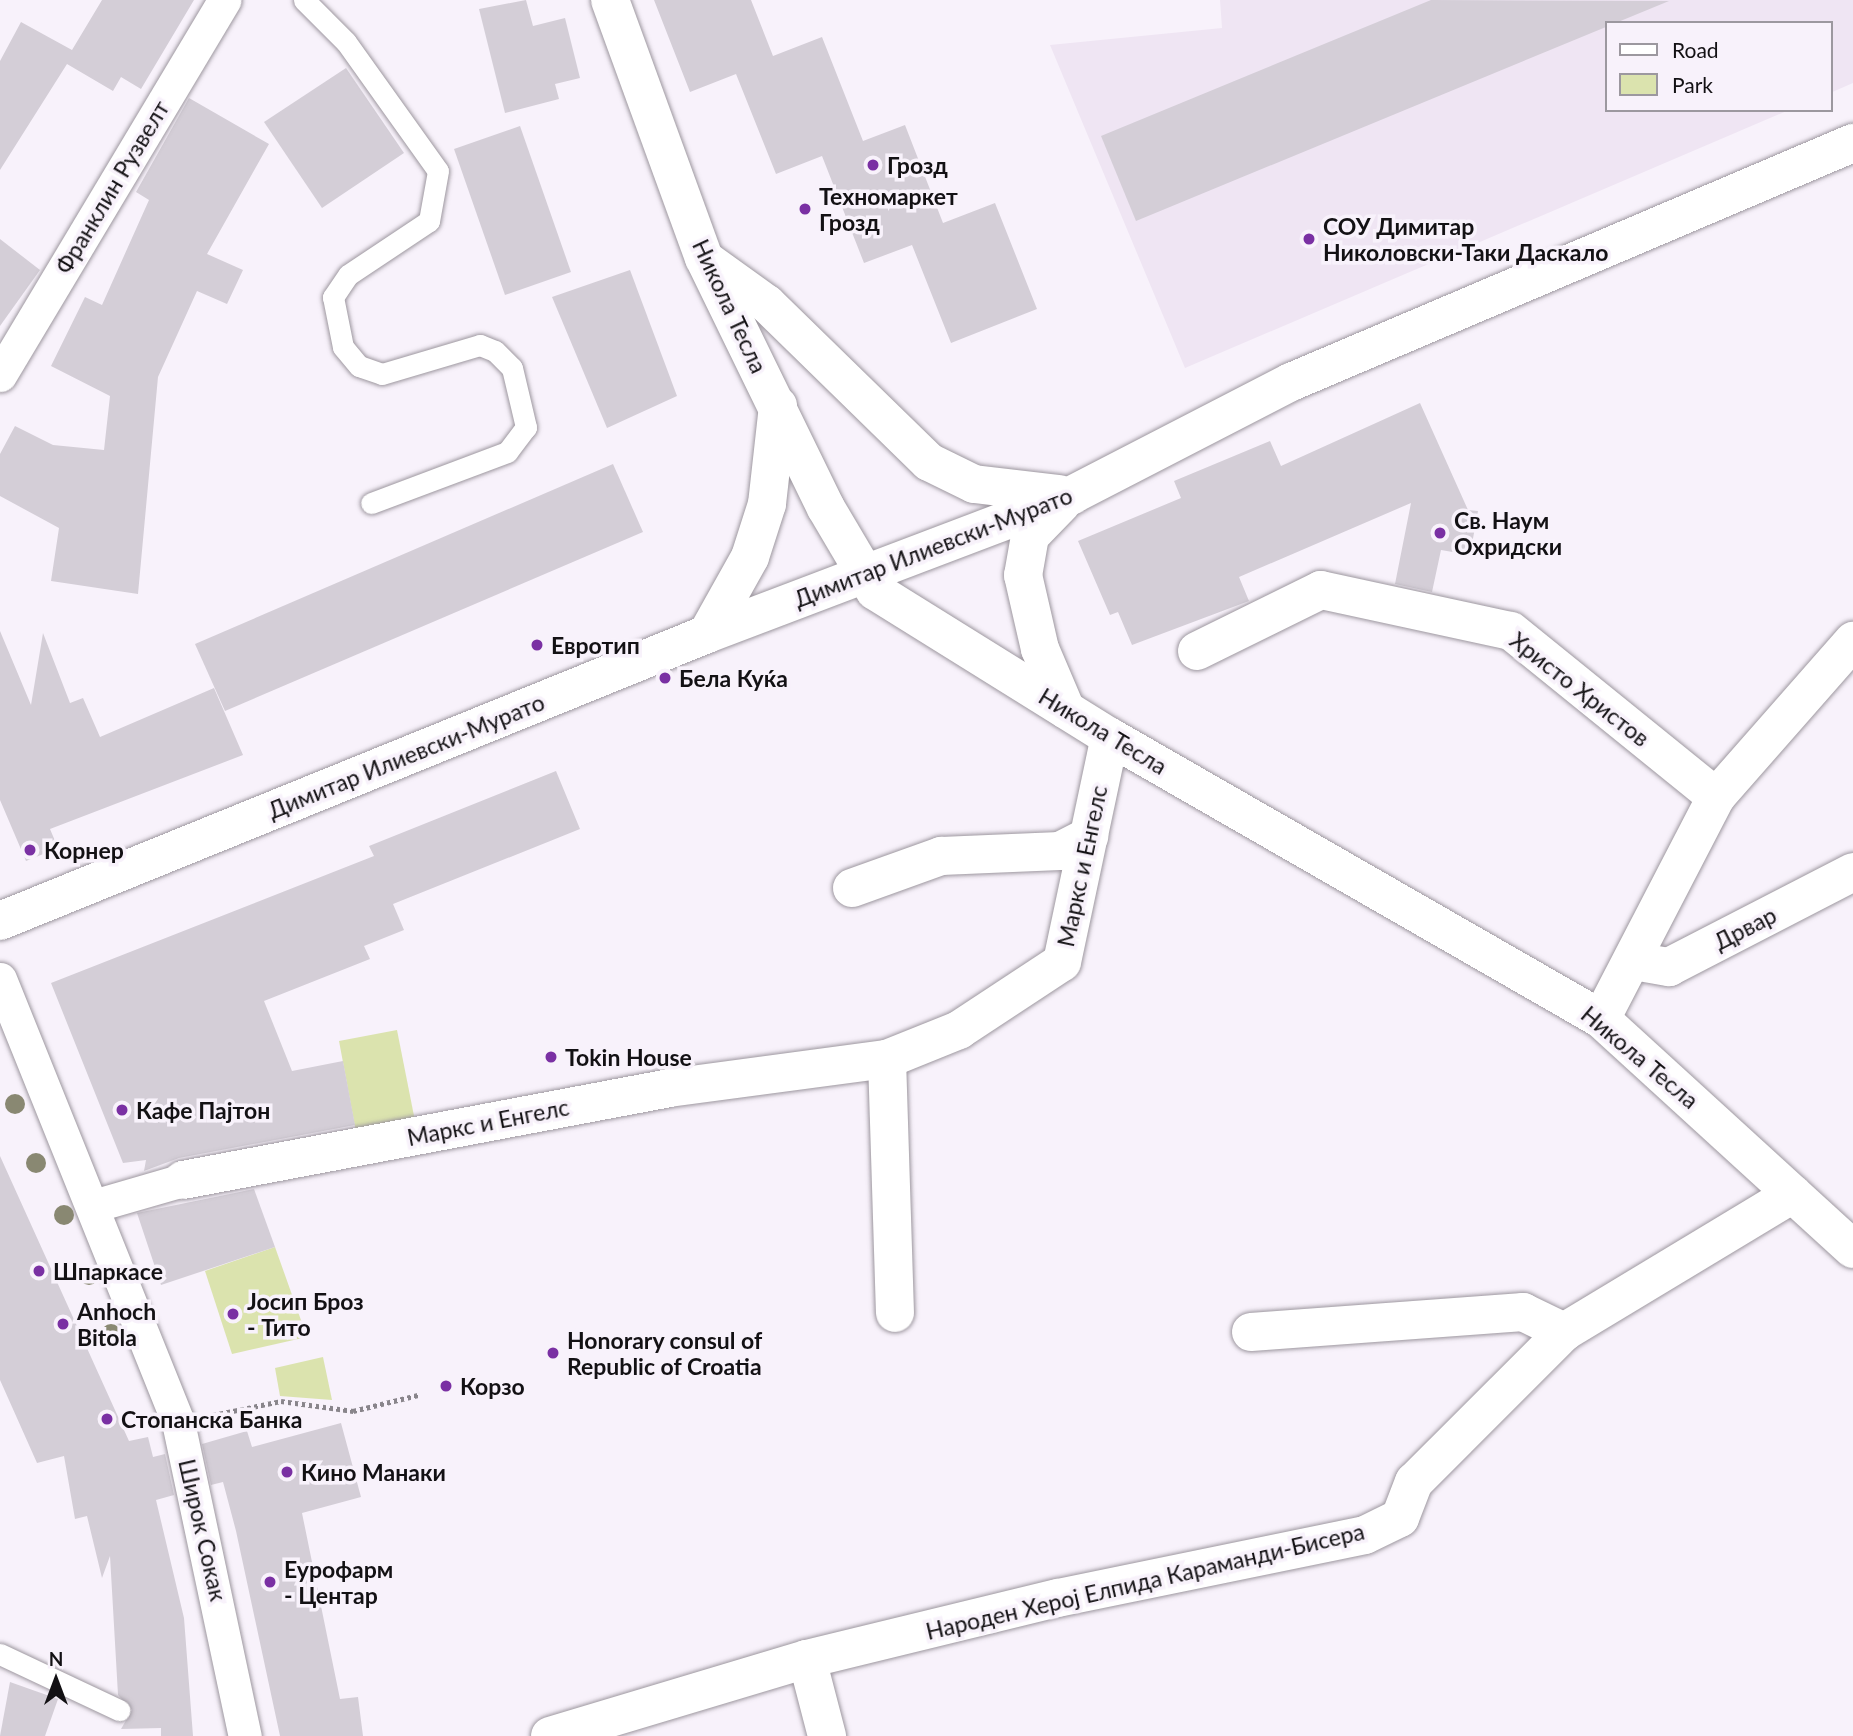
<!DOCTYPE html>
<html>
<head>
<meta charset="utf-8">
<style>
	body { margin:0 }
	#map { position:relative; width:1853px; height:1736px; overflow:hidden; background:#f8f2fb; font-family:Lato,sans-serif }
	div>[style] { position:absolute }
	.built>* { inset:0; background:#efe5f3 }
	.green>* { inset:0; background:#dbe3ae }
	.building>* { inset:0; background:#d4ced7 }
	.path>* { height:4.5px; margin-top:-2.25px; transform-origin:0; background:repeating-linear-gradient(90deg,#89858b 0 3.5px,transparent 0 7px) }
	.roads { filter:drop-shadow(0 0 2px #9d979f) drop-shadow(0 0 2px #9d979f) }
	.service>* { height:21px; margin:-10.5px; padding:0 10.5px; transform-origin:10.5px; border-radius:10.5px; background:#fff }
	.pedestrian>* { height:33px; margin:-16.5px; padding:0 16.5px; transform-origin:16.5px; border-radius:16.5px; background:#fff }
	.minor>* { height:38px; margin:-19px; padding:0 19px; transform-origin:19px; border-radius:19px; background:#fff }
	.tertiary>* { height:38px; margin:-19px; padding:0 19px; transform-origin:19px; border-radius:19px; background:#fff }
	.trees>* { width:20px; height:20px; margin:-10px; border-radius:50%; background:#898872 }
	.dots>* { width:19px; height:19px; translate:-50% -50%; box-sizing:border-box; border:4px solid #f8f2fb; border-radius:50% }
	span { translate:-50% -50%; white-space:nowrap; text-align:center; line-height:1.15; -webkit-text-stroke:7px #f8f2fb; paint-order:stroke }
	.poi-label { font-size:23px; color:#131114; font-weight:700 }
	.left { translate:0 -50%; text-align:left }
	.street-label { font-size:23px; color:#131114 }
	.legend { position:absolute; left:1605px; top:21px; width:228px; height:91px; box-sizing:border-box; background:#f8f2fb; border:2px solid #9c989f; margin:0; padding:9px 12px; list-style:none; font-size:21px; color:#131114 }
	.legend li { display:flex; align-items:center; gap:14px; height:35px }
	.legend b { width:35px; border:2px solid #9c989f }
	.north { position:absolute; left:21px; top:1645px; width:70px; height:70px; -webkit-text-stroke:5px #f8f2fb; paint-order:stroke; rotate:0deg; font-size:19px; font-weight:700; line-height:28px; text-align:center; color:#131114 }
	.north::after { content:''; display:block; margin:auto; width:24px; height:32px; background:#131114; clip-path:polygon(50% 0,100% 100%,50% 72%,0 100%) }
</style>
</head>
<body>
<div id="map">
	<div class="built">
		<i style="clip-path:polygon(1220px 0,1853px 0,1853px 83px,1830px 93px,1830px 23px,1606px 23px,1606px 110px,1789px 110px,1185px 368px,1050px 45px,1222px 28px)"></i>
	</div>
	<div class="green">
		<i style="clip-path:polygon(397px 1030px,415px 1121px,356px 1132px,339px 1041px)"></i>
		<i style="clip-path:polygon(275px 1247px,307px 1337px,232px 1354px,205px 1271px)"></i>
		<i style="clip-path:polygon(323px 1357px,332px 1400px,280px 1396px,275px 1368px)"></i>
	</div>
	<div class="building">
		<i style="clip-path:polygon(102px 0,194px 0,141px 89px,121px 77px,113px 91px,67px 64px,0 170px,0 61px,21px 22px,72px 50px)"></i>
		<i style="clip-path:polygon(526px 0,533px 26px,565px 18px,580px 78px,555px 84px,559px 99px,505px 113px,479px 9px)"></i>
		<i style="clip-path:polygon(654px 0,751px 0,773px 56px,822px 37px,863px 141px,905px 125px,943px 223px,995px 203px,1037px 309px,951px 343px,912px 245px,864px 263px,822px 156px,776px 174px,736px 74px,690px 92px)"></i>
		<i style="clip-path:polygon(1431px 0,1669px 1px,1136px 221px,1101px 136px)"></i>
		<i style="clip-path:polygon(346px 68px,404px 153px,322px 208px,264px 122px)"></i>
		<i style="clip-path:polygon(189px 98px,269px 144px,207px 254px,243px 270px,227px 304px,197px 291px,158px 377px,138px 594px,51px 581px,59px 528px,0 496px,0 454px,15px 426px,53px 445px,104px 450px,110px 396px,51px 366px,85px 297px,102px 305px,149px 200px,136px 192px)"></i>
		<i style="clip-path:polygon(520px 126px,571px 272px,505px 295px,454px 149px)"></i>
		<i style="clip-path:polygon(0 239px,40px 270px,0 326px)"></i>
		<i style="clip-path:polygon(630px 270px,677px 396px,607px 428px,552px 297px)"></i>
		<i style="clip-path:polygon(1420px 403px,1468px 510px,1478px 511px,1470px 555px,1441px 550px,1432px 592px,1395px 584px,1411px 503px,1239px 577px,1249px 601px,1132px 645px,1118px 612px,1110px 615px,1078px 541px,1181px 498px,1174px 481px,1270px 441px,1281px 466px)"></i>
		<i style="clip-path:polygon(613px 464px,643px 532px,225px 711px,195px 644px)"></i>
		<i style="clip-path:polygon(0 631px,31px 705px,43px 633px,70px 703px,83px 698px,100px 737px,214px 688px,243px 755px,50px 829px,58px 848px,26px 861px,0 800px)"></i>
		<i style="clip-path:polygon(556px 771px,580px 829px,393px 904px,404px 930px,364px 946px,370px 959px,264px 1001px,292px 1071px,343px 1061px,355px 1125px,179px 1158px,144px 1171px,146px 1160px,123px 1163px,51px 983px,374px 856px,369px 846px)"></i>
		<i style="clip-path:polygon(0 1156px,129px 1441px,148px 1437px,153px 1457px,165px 1454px,174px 1495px,156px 1500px,184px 1618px,193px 1736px,161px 1736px,161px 1728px,121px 1729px,132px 1710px,118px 1695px,110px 1556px,102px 1578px,87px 1516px,75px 1519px,64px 1456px,37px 1463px,0 1380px)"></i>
		<i style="clip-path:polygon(254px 1189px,275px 1247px,161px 1285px,137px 1213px)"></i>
		<i style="clip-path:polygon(341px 1423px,361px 1497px,302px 1513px,340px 1699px,358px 1697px,363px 1736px,280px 1736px,236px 1531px,223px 1482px,211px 1485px,202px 1444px,247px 1431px,252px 1447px)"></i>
		<i style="clip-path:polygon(10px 1682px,58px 1699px,45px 1736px,0 1736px)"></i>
	</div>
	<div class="path">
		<i style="left:213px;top:1415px;width:69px;rotate:-11.6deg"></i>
		<i style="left:281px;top:1401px;width:73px;rotate:7.9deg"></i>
		<i style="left:353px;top:1411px;width:67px;rotate:-13.8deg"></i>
	</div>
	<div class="roads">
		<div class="service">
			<i style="left:304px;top:0;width:59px;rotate:45deg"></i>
			<i style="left:346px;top:42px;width:158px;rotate:54.5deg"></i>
			<i style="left:438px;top:171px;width:51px;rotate:100.2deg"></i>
			<i style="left:429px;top:221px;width:97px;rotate:146.3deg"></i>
			<i style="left:348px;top:275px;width:27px;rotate:124deg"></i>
			<i style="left:333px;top:297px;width:51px;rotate:78.7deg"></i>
			<i style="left:343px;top:347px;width:25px;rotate:50deg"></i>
			<i style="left:359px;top:366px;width:24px;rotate:19deg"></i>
			<i style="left:382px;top:374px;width:102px;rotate:-16.5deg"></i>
			<i style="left:480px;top:345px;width:16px;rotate:22deg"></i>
			<i style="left:495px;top:351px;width:24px;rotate:45deg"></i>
			<i style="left:512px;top:368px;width:61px;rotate:76.7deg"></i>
			<i style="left:526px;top:427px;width:31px;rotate:127deg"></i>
			<i style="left:507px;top:452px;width:145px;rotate:159.4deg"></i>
			<i style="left:0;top:1654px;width:132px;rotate:25.2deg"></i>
		</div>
		<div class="pedestrian">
			<i style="left:0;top:375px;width:437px;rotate:-59.1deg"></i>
			<i style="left:0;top:979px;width:477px;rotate:68.1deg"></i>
			<i style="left:178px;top:1422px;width:321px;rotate:78deg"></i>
			<i style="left:93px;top:1206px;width:94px;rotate:-16.1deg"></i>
		</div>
		<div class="minor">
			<i style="left:1197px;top:651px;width:138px;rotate:-26.2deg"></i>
			<i style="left:1321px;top:590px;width:194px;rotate:12.2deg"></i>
			<i style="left:1511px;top:631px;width:264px;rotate:39deg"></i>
			<i style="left:852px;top:888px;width:95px;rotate:-19.8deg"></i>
			<i style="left:941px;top:856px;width:119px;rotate:-2.4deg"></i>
			<i style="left:1060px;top:851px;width:33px;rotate:-27deg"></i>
			<i style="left:1634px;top:961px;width:36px;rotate:10deg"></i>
			<i style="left:1669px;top:967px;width:207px;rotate:-27.3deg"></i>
			<i style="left:1601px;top:1019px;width:250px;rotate:-62.6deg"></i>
			<i style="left:1716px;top:797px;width:208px;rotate:-48.7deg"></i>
			<i style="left:887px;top:1059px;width:254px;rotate:88.2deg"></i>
			<i style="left:183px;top:1180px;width:495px;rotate:-10.7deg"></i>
			<i style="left:669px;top:1088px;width:220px;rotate:-7.6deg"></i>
			<i style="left:887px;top:1059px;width:78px;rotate:-21.9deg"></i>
			<i style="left:959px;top:1030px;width:123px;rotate:-33.4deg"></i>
			<i style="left:1062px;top:962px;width:230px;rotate:-78deg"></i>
			<i style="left:1251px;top:1332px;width:273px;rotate:-4.2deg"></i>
			<i style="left:1523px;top:1312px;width:46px;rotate:26deg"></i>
			<i style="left:807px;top:1659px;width:80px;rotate:75.4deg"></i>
			<i style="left:550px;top:1736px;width:268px;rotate:-16.7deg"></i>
			<i style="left:807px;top:1659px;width:258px;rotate:-13.7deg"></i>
			<i style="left:1058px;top:1598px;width:313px;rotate:-11.6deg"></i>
			<i style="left:1365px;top:1535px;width:39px;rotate:-26deg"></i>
			<i style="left:1400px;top:1518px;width:39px;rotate:-69deg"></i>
			<i style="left:1414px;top:1482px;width:212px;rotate:-45deg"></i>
			<i style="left:1564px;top:1332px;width:267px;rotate:-31.1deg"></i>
		</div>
		<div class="tertiary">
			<i style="left:610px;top:0;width:275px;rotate:70deg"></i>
			<i style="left:704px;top:258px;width:278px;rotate:64deg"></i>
			<i style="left:826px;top:508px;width:96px;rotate:59.4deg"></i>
			<i style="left:875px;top:591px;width:277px;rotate:31.9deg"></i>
			<i style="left:1110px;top:737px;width:566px;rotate:29.87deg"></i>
			<i style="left:1601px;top:1019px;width:341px;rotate:42.4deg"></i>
			<i style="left:707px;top:261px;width:74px;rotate:35.6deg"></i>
			<i style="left:767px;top:304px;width:226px;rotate:44.3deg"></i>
			<i style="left:929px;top:462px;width:50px;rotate:26.1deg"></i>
			<i style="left:974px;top:484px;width:86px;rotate:6.7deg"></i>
			<i style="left:1062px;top:503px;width:46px;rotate:134.1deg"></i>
			<i style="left:1030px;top:536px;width:40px;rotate:100deg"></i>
			<i style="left:1023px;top:575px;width:76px;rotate:77.1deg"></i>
			<i style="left:1040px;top:649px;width:66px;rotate:66.9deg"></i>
			<i style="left:707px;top:634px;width:88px;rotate:-60.8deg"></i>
			<i style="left:750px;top:557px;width:56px;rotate:-72.2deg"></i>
			<i style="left:767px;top:504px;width:99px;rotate:-83.6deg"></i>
			<i style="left:0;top:921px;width:763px;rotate:-22.09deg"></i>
			<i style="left:707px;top:634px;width:391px;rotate:-20.8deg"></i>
			<i style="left:1072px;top:495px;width:246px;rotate:-27.3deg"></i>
			<i style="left:1291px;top:382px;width:611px;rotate:-23.04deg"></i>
		</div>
	</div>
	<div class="trees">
		<i style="left:15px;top:1104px"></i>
		<i style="left:36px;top:1163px"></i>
		<i style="left:64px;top:1215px"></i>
		<i style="left:89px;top:1275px"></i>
		<i style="left:111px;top:1334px"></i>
	</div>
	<div class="dots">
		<i style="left:873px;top:165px;background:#7a30a3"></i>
		<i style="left:805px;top:209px;background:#7a30a3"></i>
		<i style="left:1309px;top:239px;background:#7a30a3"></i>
		<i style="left:1440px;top:533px;background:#7a30a3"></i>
		<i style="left:537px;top:645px;background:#7a30a3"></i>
		<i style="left:665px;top:678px;background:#7a30a3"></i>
		<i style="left:30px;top:850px;background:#7a30a3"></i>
		<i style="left:551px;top:1057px;background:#7a30a3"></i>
		<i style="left:122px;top:1110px;background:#7a30a3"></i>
		<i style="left:39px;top:1271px;background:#7a30a3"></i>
		<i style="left:233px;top:1314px;background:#7a30a3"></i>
		<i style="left:63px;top:1324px;background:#7a30a3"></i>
		<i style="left:553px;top:1353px;background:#7a30a3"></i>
		<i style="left:446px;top:1386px;background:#7a30a3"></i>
		<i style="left:107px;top:1419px;background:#7a30a3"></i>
		<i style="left:287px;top:1472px;background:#7a30a3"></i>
		<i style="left:270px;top:1582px;background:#7a30a3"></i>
	</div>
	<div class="poi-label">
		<span class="left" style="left:887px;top:165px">Грозд</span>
		<span class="left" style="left:819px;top:209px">Техномаркет<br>Грозд</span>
		<span class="left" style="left:1323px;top:239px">СОУ Димитар<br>Николовски-Таки Даскало</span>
		<span class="left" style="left:1454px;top:533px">Св. Наум<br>Охридски</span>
		<span class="left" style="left:551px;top:645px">Евротип</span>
		<span class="left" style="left:679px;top:678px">Бела Куќа</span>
		<span class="left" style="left:44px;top:850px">Корнер</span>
		<span class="left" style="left:565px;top:1057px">Tokin House</span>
		<span class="left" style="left:136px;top:1110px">Кафе Пајтон</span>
		<span class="left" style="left:53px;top:1271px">Шпаркасе</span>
		<span class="left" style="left:247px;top:1314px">Јосип Броз<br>- Тито</span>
		<span class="left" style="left:77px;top:1324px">Anhoch<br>Bitola</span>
		<span class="left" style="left:567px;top:1353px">Honorary consul of<br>Republic of Croatia</span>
		<span class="left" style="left:460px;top:1386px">Корзо</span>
		<span class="left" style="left:121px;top:1419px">Стопанска Банка</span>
		<span class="left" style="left:301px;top:1472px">Кино Манаки</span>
		<span class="left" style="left:284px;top:1582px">Еурофарм<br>- Центар</span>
	</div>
	<div class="street-label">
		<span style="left:112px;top:187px;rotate:-59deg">Франклин Рузвелт</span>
		<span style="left:730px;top:306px;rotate:65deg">Никола Тесла</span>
		<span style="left:933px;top:547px;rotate:-21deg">Димитар Илиевски-Мурато</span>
		<span style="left:1580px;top:689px;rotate:38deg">Христо Христов</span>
		<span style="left:1103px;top:731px;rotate:31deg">Никола Тесла</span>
		<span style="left:406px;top:756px;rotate:-22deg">Димитар Илиевски-Мурато</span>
		<span style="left:1082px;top:866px;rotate:-78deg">Маркс и Енгелс</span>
		<span style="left:1745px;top:928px;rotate:-27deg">Дрвар</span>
		<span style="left:1640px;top:1057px;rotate:40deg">Никола Тесла</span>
		<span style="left:488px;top:1122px;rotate:-11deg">Маркс и Енгелс</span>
		<span style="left:203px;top:1530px;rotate:77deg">Широк Сокак</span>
		<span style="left:1145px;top:1581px;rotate:-13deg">Народен Херој Елпида Караманди-Бисера</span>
	</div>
	<ul class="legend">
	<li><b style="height:9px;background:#fff"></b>Road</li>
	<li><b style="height:19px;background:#dbe3ae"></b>Park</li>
	</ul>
	<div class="north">N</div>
</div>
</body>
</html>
